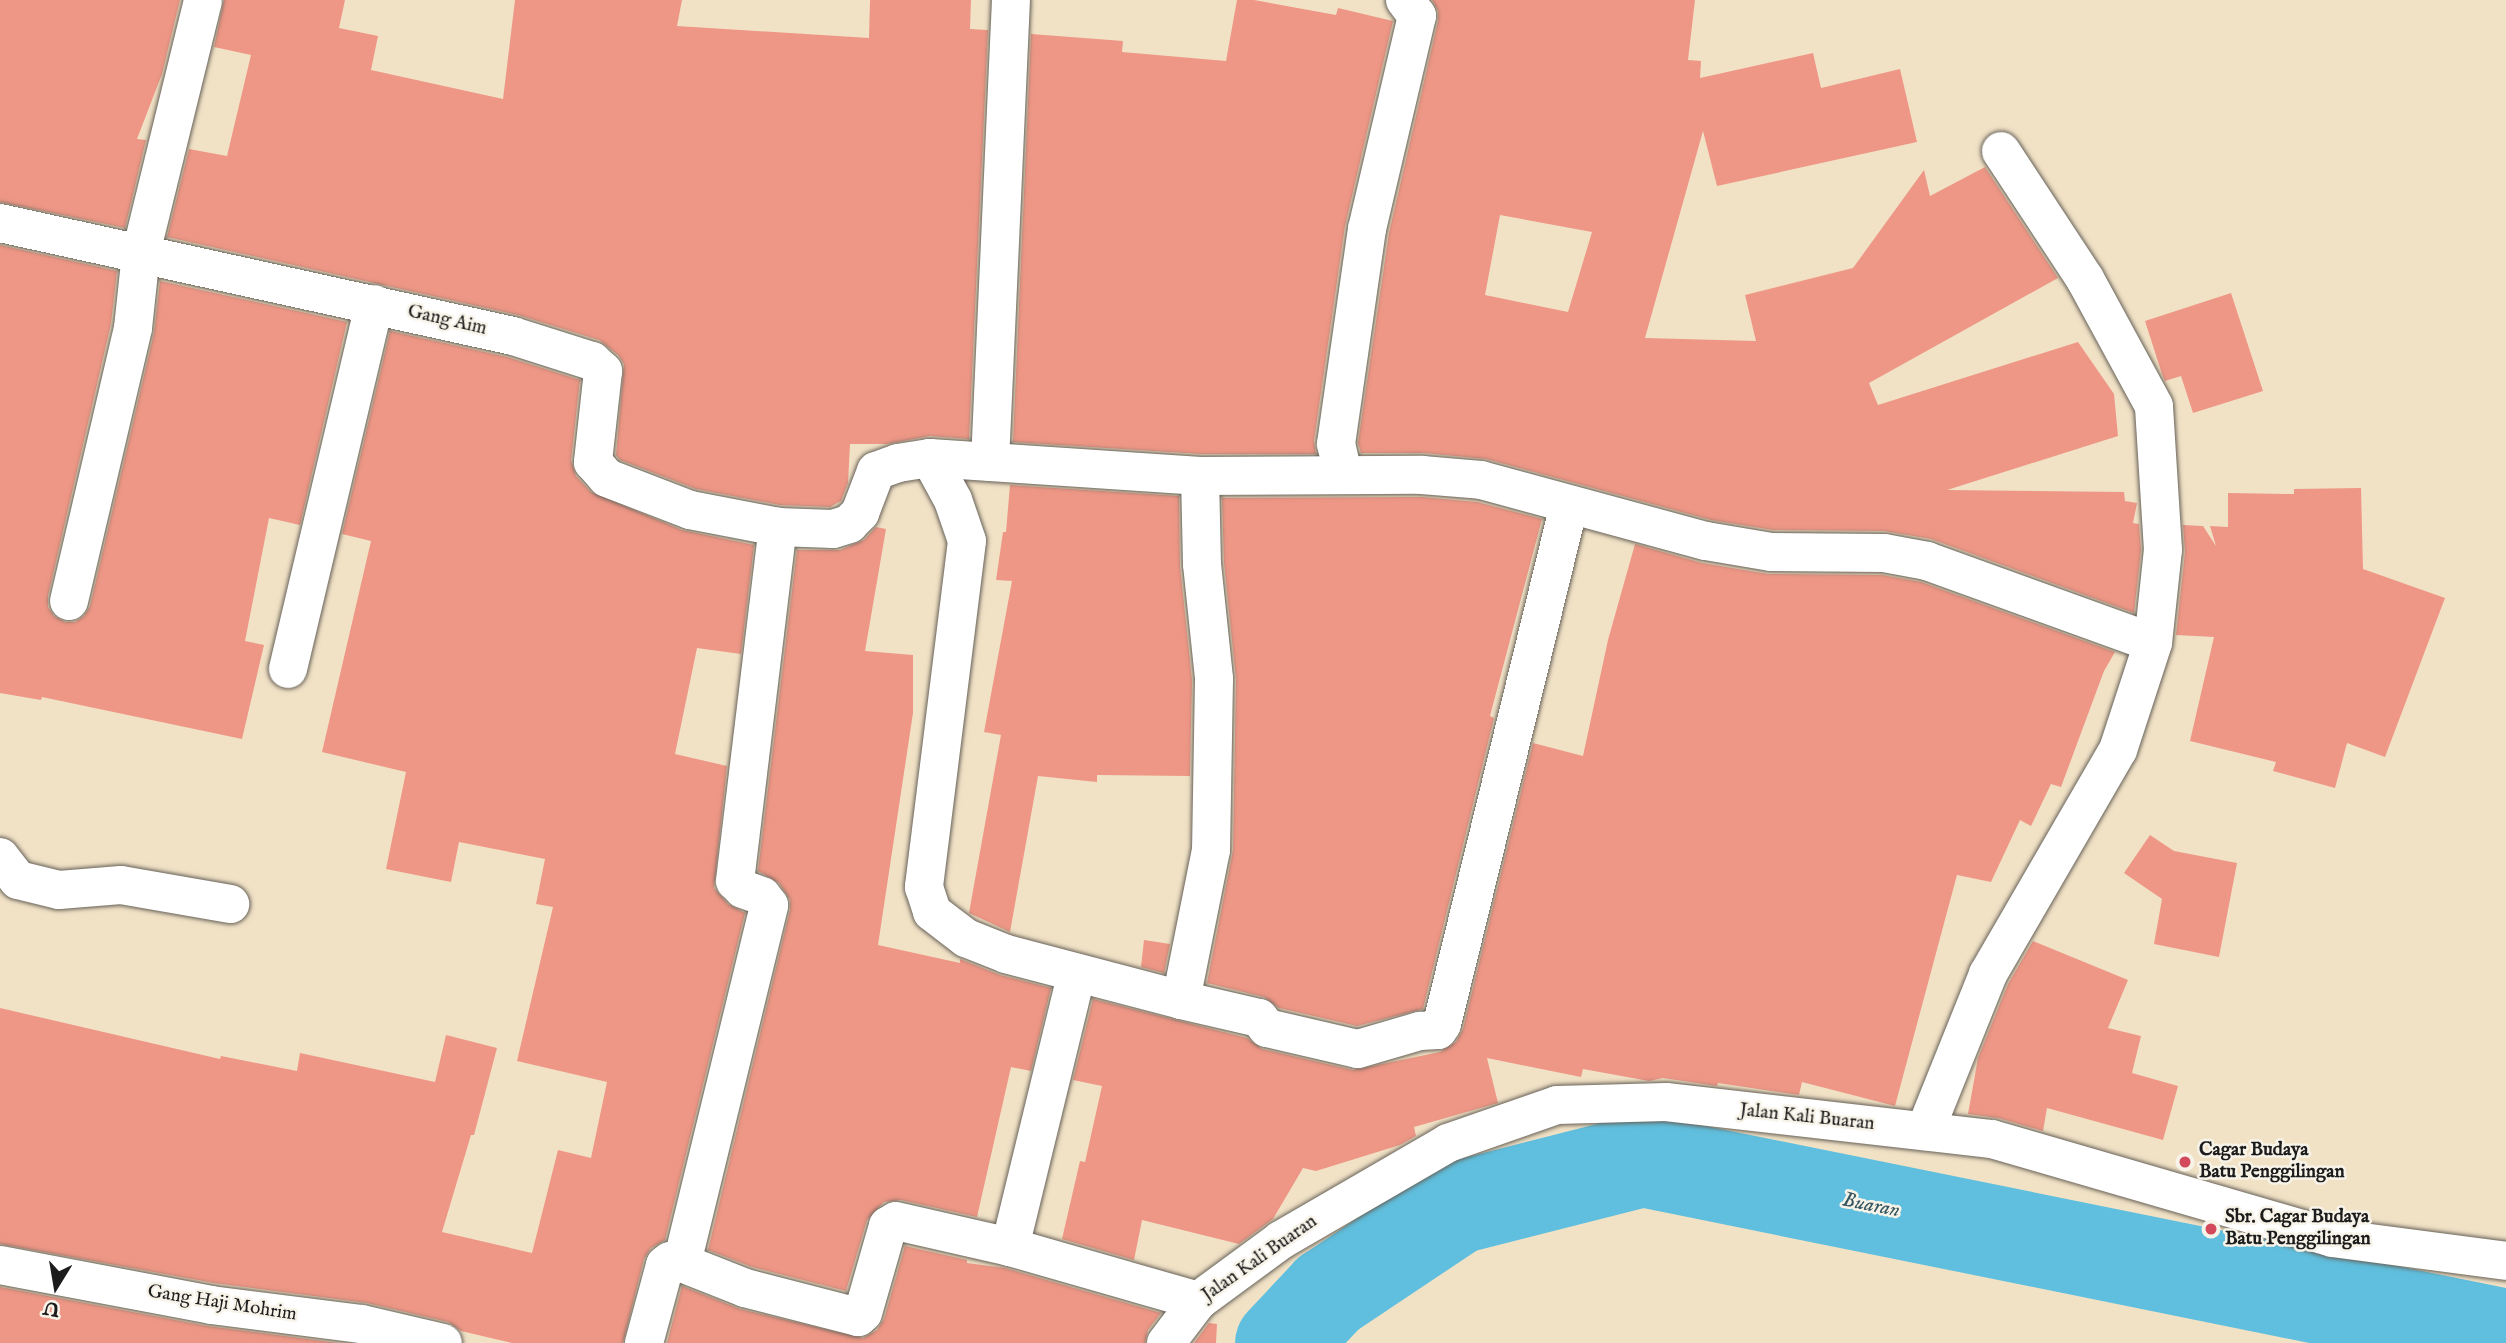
<!DOCTYPE html>
<html>
<head>
<meta charset="utf-8">
<style>
	body { margin:0 }
	#map { position:relative; width:2506px; height:1343px; overflow:hidden; background:#f1e2c6; font-family:"IM FELL English",serif }
	div>[style] { position:absolute }
	.river>* { height:93px; margin:-46.5px; padding:0 46.5px; transform-origin:46.5px; border-radius:46.5px; background:#60bfde }
	.building>* { inset:0; background:#ee9786 }
	.roads { filter:drop-shadow(0 0 2px #676158) drop-shadow(0 0 2px #676158) }
	.minor>* { height:38px; margin:-19px; padding:0 19px; transform-origin:19px; border-radius:19px; background:#fff }
	.dots>* { width:19px; height:19px; translate:-50% -50%; box-sizing:border-box; border:4px solid #f7f3e8; border-radius:50% }
	span { translate:-50% -50%; white-space:nowrap; text-align:center; line-height:1.15; -webkit-text-stroke:5px #f7f3e8; paint-order:stroke }
	.street-label { font-size:19px; color:#1c1c1c }
	.poi-label { font-size:19px; color:#1c1c1c; font-weight:700 }
	.left { translate:0 -50%; text-align:left }
	.water-label { font-size:21px; color:#345560; font-style:italic }
	.north { position:absolute; left:21px; top:1252px; width:70px; height:70px; -webkit-text-stroke:5px #f7f3e8; paint-order:stroke; rotate:191deg; font-size:19px; font-weight:700; line-height:28px; text-align:center; color:#1c1c1c }
	.north::after { content:''; display:block; margin:auto; width:24px; height:32px; background:#1c1c1c; clip-path:polygon(50% 0,100% 100%,50% 72%,0 100%) }
</style>
</head>
<body>
<div id="map">
	<div class="river">
		<i style="left:1281px;top:1343px;width:69px;rotate:-46.8deg"></i>
		<i style="left:1328px;top:1293px;width:155px;rotate:-33.7deg"></i>
		<i style="left:1457px;top:1207px;width:191px;rotate:-14.3deg"></i>
		<i style="left:1642px;top:1160px;width:882px;rotate:11.45deg"></i>
	</div>
	<div class="building">
		<i style="clip-path:polygon(0 0,180px 0,162px 74px,137px 139px,146px 140px,125px 228px,0 202px)"></i>
		<i style="clip-path:polygon(224px 0,345px 0,339px 28px,378px 36px,371px 70px,503px 99px,515px 0,682px 0,677px 26px,869px 38px,870px 0,971px 0,970px 29px,988px 30px,969px 439px,930px 436px,887px 444px,850px 444px,848px 483px,841px 501px,830px 507px,780px 505px,696px 489px,620px 460px,616px 455px,624px 364px,618px 355px,599px 340px,518px 315px,167px 237px,189px 149px,227px 156px,251px 55px,214px 47px)"></i>
		<i style="clip-path:polygon(1237px 0,1254px 0,1336px 15px,1338px 8px,1393px 21px,1345px 226px,1314px 441px,1316px 454px,1201px 454px,1013px 442px,1031px 34px,1123px 41px,1122px 52px,1226px 61px)"></i>
		<i style="clip-path:polygon(evenodd,1432px 0,1695px 0,1688px 60px,1701px 61px,1700px 78px,1813px 53px,1821px 88px,1900px 69px,1917px 142px,1717px 186px,1703px 131px,1645px 338px,1756px 341px,1745px 295px,1853px 268px,1924px 170px,1930px 196px,1985px 167px,2058px 278px,1869px 383px,1878px 405px,2078px 342px,2114px 394px,2118px 436px,1947px 490px,2124px 492px,2125px 501px,2137px 503px,2133px 523px,2139px 524px,2141px 550px,2134px 613px,1931px 539px,1884px 531px,1773px 530px,1711px 520px,1486px 459px,1424px 453px,1361px 453px,1358px 443px,1389px 233px,1438px 21px,1438px 11px,1432px 0,1500px 215px,1592px 232px,1568px 312px,1485px 295px,1500px 215px)"></i>
		<i style="clip-path:polygon(0 245px,117px 271px,111px 324px,48px 596px,48px 607px,54px 616px,65px 622px,75px 622px,84px 616px,90px 606px,154px 333px,160px 281px,347px 322px,300px 525px,269px 518px,245px 641px,264px 645px,242px 739px,42px 697px,41px 700px,0 693px)"></i>
		<i style="clip-path:polygon(2231px 293px,2263px 391px,2193px 413px,2181px 376px,2165px 381px,2162px 374px,2145px 321px)"></i>
		<i style="clip-path:polygon(390px 331px,507px 357px,580px 380px,571px 460px,576px 476px,591px 492px,682px 530px,754px 545px,741px 654px,697px 648px,675px 754px,727px 766px,714px 888px,728px 904px,745px 913px,665px 1240px,651px 1248px,644px 1259px,623px 1343px,512px 1343px,461px 1331px,448px 1322px,367px 1303px,214px 1283px,0 1244px,0 1008px,220px 1059px,221px 1056px,297px 1071px,300px 1053px,435px 1082px,446px 1035px,497px 1048px,474px 1135px,471px 1135px,442px 1232px,532px 1253px,558px 1150px,591px 1158px,607px 1082px,517px 1061px,553px 907px,536px 904px,545px 859px,459px 842px,451px 882px,386px 869px,406px 772px,322px 752px,371px 541px,342px 534px)"></i>
		<i style="clip-path:polygon(1010px 485px,1179px 496px,1180px 566px,1192px 680px,1190px 776px,1097px 775px,1097px 782px,1038px 776px,1010px 932px,969px 913px,1001px 735px,984px 732px,1012px 581px,996px 580px,1003px 532px,1006px 532px)"></i>
		<i style="clip-path:polygon(2361px 488px,2363px 569px,2445px 598px,2385px 757px,2347px 743px,2335px 788px,2273px 771px,2276px 762px,2190px 741px,2214px 637px,2176px 635px,2185px 552px,2183px 525px,2203px 526px,2216px 546px,2210px 526px,2228px 527px,2228px 493px,2294px 494px,2294px 489px)"></i>
		<i style="clip-path:polygon(1421px 497px,1477px 502px,1542px 519px,1490px 716px,1494px 718px,1423px 1009px,1357px 1026px,1279px 1008px,1264px 997px,1207px 983px,1233px 850px,1236px 679px,1224px 563px,1222px 498px)"></i>
		<i style="clip-path:polygon(876px 527px,886px 529px,865px 651px,913px 655px,913px 713px,878px 945px,960px 963px,960px 959px,1000px 975px,1051px 988px,1031px 1071px,1011px 1067px,977px 1217px,901px 1200px,884px 1202px,867px 1220px,846px 1291px,752px 1267px,708px 1250px,790px 910px,790px 900px,779px 883px,758px 871px,797px 550px,840px 550px,864px 540px)"></i>
		<i style="clip-path:polygon(1635px 544px,1702px 563px,1768px 574px,1882px 575px,1921px 582px,2115px 652px,2104px 671px,2061px 787px,2051px 784px,2031px 826px,2020px 820px,1991px 882px,1957px 875px,1895px 1106px,1802px 1082px,1799px 1095px,1718px 1083px,1717px 1086px,1663px 1078px,1649px 1081px,1583px 1069px,1581px 1077px,1487px 1058px,1498px 1103px,1414px 1127px,1416px 1136px,1400px 1145px,1316px 1171px,1303px 1168px,1273px 1219px,1239px 1244px,1142px 1220px,1134px 1260px,1062px 1239px,1080px 1161px,1085px 1162px,1102px 1086px,1073px 1080px,1093px 999px,1247px 1038px,1262px 1049px,1353px 1070px,1440px 1052px,1456px 1042px,1463px 1029px,1533px 743px,1583px 756px,1608px 640px)"></i>
		<i style="clip-path:polygon(2150px 835px,2174px 851px,2237px 863px,2219px 957px,2154px 944px,2162px 899px,2124px 873px)"></i>
		<i style="clip-path:polygon(1144px 940px,1170px 944px,1164px 973px,1141px 967px)"></i>
		<i style="clip-path:polygon(2033px 941px,2128px 980px,2108px 1028px,2141px 1036px,2132px 1073px,2178px 1086px,2163px 1140px,2047px 1108px,2043px 1131px,1998px 1118px,1968px 1114px,1978px 1058px,2008px 984px)"></i>
		<i style="clip-path:polygon(905px 1246px,967px 1260px,967px 1263px,1005px 1268px,1161px 1313px,1148px 1330px,1145px 1343px,667px 1343px,682px 1286px,740px 1309px,863px 1338px,877px 1330px,884px 1319px)"></i>
		<i style="clip-path:polygon(0 1287px,207px 1326px,338px 1343px,0 1343px)"></i>
		<i style="clip-path:polygon(1209px 1323px,1217px 1324px,1216px 1343px,1194px 1343px)"></i>
	</div>
	<div class="roads">
		<div class="minor">
			<i style="left:0;top:223px;width:525px;rotate:12.42deg"></i>
			<i style="left:513px;top:336px;width:83px;rotate:17.6deg"></i>
			<i style="left:592px;top:361px;width:15px;rotate:42deg"></i>
			<i style="left:603px;top:371px;width:92px;rotate:96.3deg"></i>
			<i style="left:593px;top:462px;width:21px;rotate:49deg"></i>
			<i style="left:607px;top:478px;width:89px;rotate:21.1deg"></i>
			<i style="left:690px;top:510px;width:90px;rotate:10.9deg"></i>
			<i style="left:778px;top:527px;width:55px;rotate:2.1deg"></i>
			<i style="left:833px;top:529px;width:17px;rotate:-17deg"></i>
			<i style="left:849px;top:524px;width:16px;rotate:-45deg"></i>
			<i style="left:860px;top:513px;width:45px;rotate:-69.1deg"></i>
			<i style="left:876px;top:471px;width:23px;rotate:-20deg"></i>
			<i style="left:898px;top:463px;width:32px;rotate:-9deg"></i>
			<i style="left:930px;top:458px;width:271px;rotate:3.8deg"></i>
			<i style="left:1200px;top:476px;width:222px;rotate:-0.3deg"></i>
			<i style="left:1422px;top:475px;width:59px;rotate:4.8deg"></i>
			<i style="left:1481px;top:480px;width:233px;rotate:15.2deg"></i>
			<i style="left:1706px;top:541px;width:66px;rotate:9.6deg"></i>
			<i style="left:1771px;top:552px;width:113px;rotate:0.5deg"></i>
			<i style="left:1884px;top:553px;width:44px;rotate:10.5deg"></i>
			<i style="left:1927px;top:561px;width:240px;rotate:19.9deg"></i>
			<i style="left:930px;top:458px;width:48px;rotate:61.3deg"></i>
			<i style="left:953px;top:500px;width:43px;rotate:71.1deg"></i>
			<i style="left:967px;top:541px;width:349px;rotate:97.1deg"></i>
			<i style="left:924px;top:887px;width:26px;rotate:72deg"></i>
			<i style="left:932px;top:912px;width:43px;rotate:37.4deg"></i>
			<i style="left:966px;top:938px;width:43px;rotate:21.8deg"></i>
			<i style="left:1006px;top:954px;width:181px;rotate:14.7deg"></i>
			<i style="left:990px;top:462px;width:462px;rotate:-87.4deg"></i>
			<i style="left:1343px;top:474px;width:31px;rotate:-103deg"></i>
			<i style="left:1336px;top:444px;width:217px;rotate:-81.8deg"></i>
			<i style="left:1367px;top:229px;width:219px;rotate:-76.8deg"></i>
			<i style="left:1417px;top:16px;width:20px;rotate:-127deg"></i>
			<i style="left:1200px;top:476px;width:88px;rotate:88.7deg"></i>
			<i style="left:1202px;top:564px;width:116px;rotate:84deg"></i>
			<i style="left:1214px;top:679px;width:171px;rotate:91deg"></i>
			<i style="left:1211px;top:850px;width:153px;rotate:101.3deg"></i>
			<i style="left:1181px;top:1000px;width:80px;rotate:13deg"></i>
			<i style="left:1259px;top:1018px;width:13px;rotate:51deg"></i>
			<i style="left:1267px;top:1028px;width:93px;rotate:13deg"></i>
			<i style="left:1358px;top:1049px;width:65px;rotate:-16.2deg"></i>
			<i style="left:1420px;top:1031px;width:18px;rotate:-3deg"></i>
			<i style="left:1438px;top:1030px;width:7px;rotate:-56deg"></i>
			<i style="left:1442px;top:1024px;width:534px;rotate:-76.25deg"></i>
			<i style="left:69px;top:601px;width:280px;rotate:-76.8deg"></i>
			<i style="left:133px;top:328px;width:75px;rotate:-83.9deg"></i>
			<i style="left:141px;top:253px;width:260px;rotate:-76.2deg"></i>
			<i style="left:288px;top:669px;width:375px;rotate:-76.7deg"></i>
			<i style="left:0;top:857px;width:29px;rotate:52deg"></i>
			<i style="left:18px;top:880px;width:42px;rotate:13.7deg"></i>
			<i style="left:59px;top:890px;width:62px;rotate:-4.6deg"></i>
			<i style="left:121px;top:885px;width:111px;rotate:9.9deg"></i>
			<i style="left:1925px;top:1131px;width:169px;rotate:-68.1deg"></i>
			<i style="left:1988px;top:974px;width:259px;rotate:-59.9deg"></i>
			<i style="left:2118px;top:750px;width:113px;rotate:-71.9deg"></i>
			<i style="left:2153px;top:643px;width:94px;rotate:-83.9deg"></i>
			<i style="left:2163px;top:550px;width:144px;rotate:-93.6deg"></i>
			<i style="left:2154px;top:406px;width:145px;rotate:-118.5deg"></i>
			<i style="left:2085px;top:279px;width:153px;rotate:-123.3deg"></i>
			<i style="left:1010px;top:1247px;width:282px;rotate:-76.3deg"></i>
			<i style="left:682px;top:1263px;width:368px;rotate:-76.3deg"></i>
			<i style="left:769px;top:905px;width:11px;rotate:-128deg"></i>
			<i style="left:762px;top:896px;width:20px;rotate:-160deg"></i>
			<i style="left:743px;top:889px;width:11px;rotate:-135deg"></i>
			<i style="left:735px;top:881px;width:357px;rotate:-83.1deg"></i>
			<i style="left:0;top:1265px;width:215px;rotate:10.7deg"></i>
			<i style="left:211px;top:1305px;width:152px;rotate:7.2deg"></i>
			<i style="left:362px;top:1324px;width:83px;rotate:13.2deg"></i>
			<i style="left:644px;top:1343px;width:81px;rotate:-74.9deg"></i>
			<i style="left:665px;top:1265px;width:6px;rotate:-39deg"></i>
			<i style="left:670px;top:1261px;width:12px;rotate:9deg"></i>
			<i style="left:682px;top:1263px;width:68px;rotate:21.6deg"></i>
			<i style="left:745px;top:1288px;width:117px;rotate:14.4deg"></i>
			<i style="left:858px;top:1317px;width:6px;rotate:-39deg"></i>
			<i style="left:863px;top:1313px;width:91px;rotate:-74deg"></i>
			<i style="left:888px;top:1226px;width:9px;rotate:-32deg"></i>
			<i style="left:896px;top:1221px;width:117px;rotate:12.8deg"></i>
			<i style="left:1010px;top:1247px;width:196px;rotate:16deg"></i>
			<i style="left:1166px;top:1343px;width:53px;rotate:-52.7deg"></i>
			<i style="left:1198px;top:1301px;width:103px;rotate:-36.3deg"></i>
			<i style="left:1281px;top:1240px;width:193px;rotate:-30.1deg"></i>
			<i style="left:1448px;top:1143px;width:115px;rotate:-19.2deg"></i>
			<i style="left:1557px;top:1105px;width:109px;rotate:-1.6deg"></i>
			<i style="left:1666px;top:1102px;width:328px;rotate:6.5deg"></i>
			<i style="left:1992px;top:1139px;width:354px;rotate:16.2deg"></i>
			<i style="left:2332px;top:1238px;width:176px;rotate:7.5deg"></i>
		</div>
	</div>
	<div class="dots">
		<i style="left:2185px;top:1162px;background:#d1495b"></i>
		<i style="left:2211px;top:1229px;background:#d1495b"></i>
	</div>
	<div class="street-label">
		<span style="left:447px;top:321px;rotate:13deg">Gang Aim</span>
		<span style="left:1807px;top:1118px;rotate:6deg">Jalan Kali Buaran</span>
		<span style="left:1260px;top:1259px;rotate:-35deg">Jalan Kali Buaran</span>
		<span style="left:222px;top:1304px;rotate:9deg">Gang Haji Mohrim</span>
	</div>
	<div class="poi-label">
		<span class="left" style="left:2199px;top:1162px">Cagar Budaya<br>Batu Penggilingan</span>
		<span class="left" style="left:2225px;top:1229px">Sbr. Cagar Budaya<br>Batu Penggilingan</span>
	</div>
	<div class="water-label">
		<span style="left:1871px;top:1206px;rotate:11deg">Buaran</span>
	</div>
	<div class="north">U</div>
</div>
</body>
</html>
